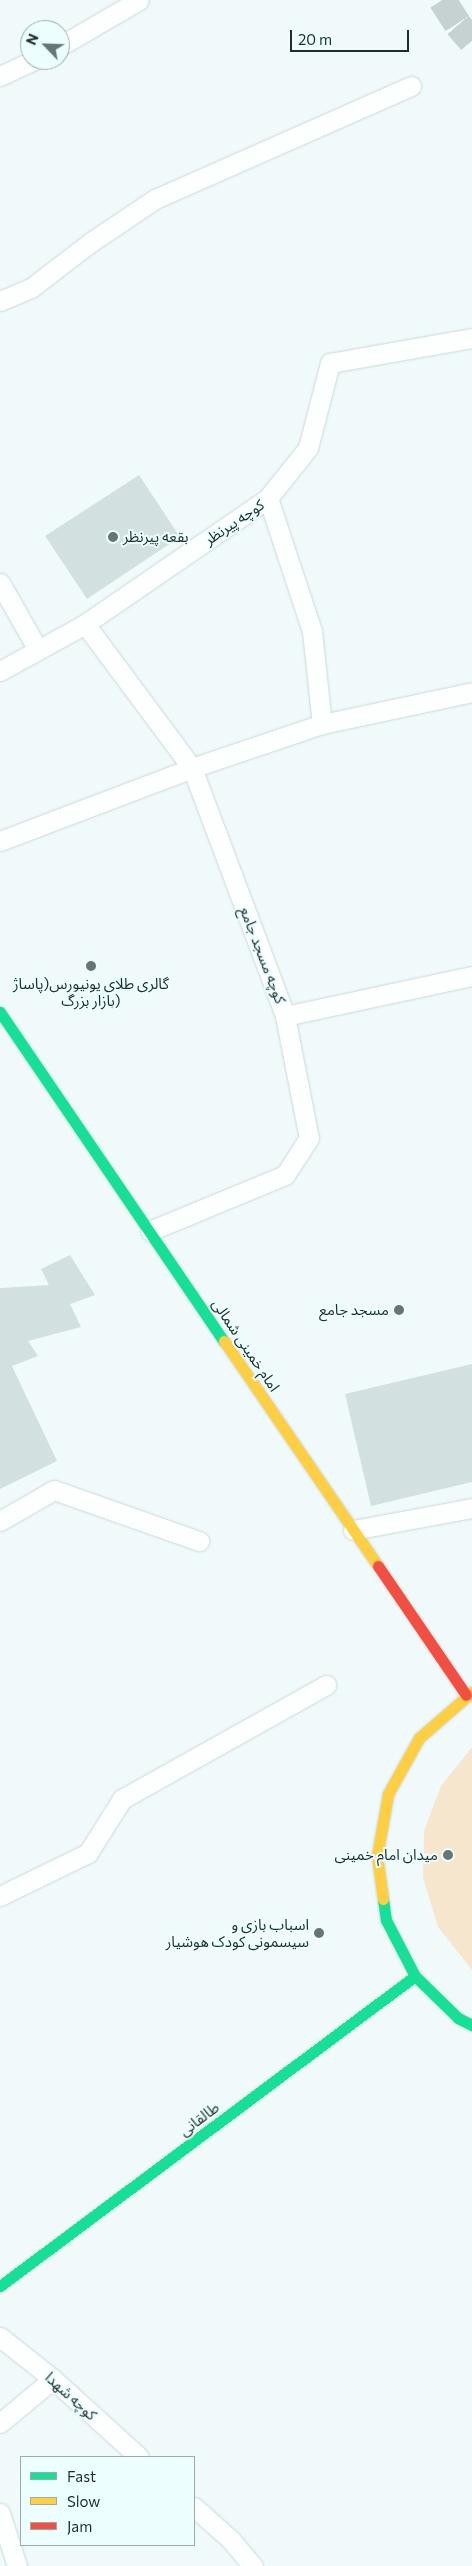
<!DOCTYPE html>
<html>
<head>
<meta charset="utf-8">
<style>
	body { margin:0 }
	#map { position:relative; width:472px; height:2566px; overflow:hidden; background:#f0fafa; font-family:Commissioner,"Noto Sans Arabic",sans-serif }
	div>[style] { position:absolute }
	.green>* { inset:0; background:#f6e6ce }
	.building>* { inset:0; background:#d3e0e0 }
	.secondary-tunnel>* { height:28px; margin-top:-14px; transform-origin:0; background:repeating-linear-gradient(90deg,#c6d1d1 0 28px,transparent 0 42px) }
	.roads { filter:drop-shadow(0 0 1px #cbd8d8) drop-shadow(0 0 1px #cbd8d8) }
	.lane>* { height:19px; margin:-9.5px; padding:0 9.5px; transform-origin:9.5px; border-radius:9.5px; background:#fdfefe }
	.fast>* { height:11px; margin:-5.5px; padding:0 5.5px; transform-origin:5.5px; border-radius:5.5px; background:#16e098 }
	.slow>* { height:11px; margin:-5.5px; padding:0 5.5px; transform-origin:5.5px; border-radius:5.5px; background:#ffcf43 }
	.jam>* { height:11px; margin:-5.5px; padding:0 5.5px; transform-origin:5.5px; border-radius:5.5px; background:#f24e42 }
	.dots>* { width:14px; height:14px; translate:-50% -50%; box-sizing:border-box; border:2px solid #ecfefe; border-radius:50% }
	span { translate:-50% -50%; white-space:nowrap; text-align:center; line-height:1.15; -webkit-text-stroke:4px #ecfefe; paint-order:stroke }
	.street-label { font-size:15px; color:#1d2e2e }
	.poi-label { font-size:15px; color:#1d2e2e }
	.left { translate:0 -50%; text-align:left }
	.right { translate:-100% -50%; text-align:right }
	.legend { position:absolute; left:20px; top:2456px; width:175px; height:90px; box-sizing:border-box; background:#ecfefe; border:1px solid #99abab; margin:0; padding:6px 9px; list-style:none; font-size:15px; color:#1d2e2e }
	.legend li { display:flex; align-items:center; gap:10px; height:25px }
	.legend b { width:25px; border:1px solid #99abab }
	.north { position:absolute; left:20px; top:20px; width:50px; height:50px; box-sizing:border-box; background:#ecfefe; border:1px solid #99abab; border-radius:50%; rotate:294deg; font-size:14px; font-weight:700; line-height:20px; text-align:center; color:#1d2e2e }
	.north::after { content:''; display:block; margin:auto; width:18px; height:22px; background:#677575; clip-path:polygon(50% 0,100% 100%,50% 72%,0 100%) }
	.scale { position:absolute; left:290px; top:30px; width:119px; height:22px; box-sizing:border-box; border:2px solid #1d2e2e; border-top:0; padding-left:6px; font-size:15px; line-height:18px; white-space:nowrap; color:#1d2e2e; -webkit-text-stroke:4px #ecfefe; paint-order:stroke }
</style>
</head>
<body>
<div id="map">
	<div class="green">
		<i style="clip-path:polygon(472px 1747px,472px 1970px,438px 1927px,423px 1878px,424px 1831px,441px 1786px)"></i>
	</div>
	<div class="building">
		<i style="clip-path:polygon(139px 475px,180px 537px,87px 599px,45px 536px)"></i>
		<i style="clip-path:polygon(70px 1255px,95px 1295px,70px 1304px,81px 1327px,28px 1341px,38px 1356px,12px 1366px,57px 1461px,0 1489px,0 1288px,49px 1285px,41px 1269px)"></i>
		<i style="clip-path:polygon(472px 1364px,472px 1482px,371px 1506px,345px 1394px)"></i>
	</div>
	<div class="secondary-tunnel">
		<i style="left:442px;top:0;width:30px;rotate:57deg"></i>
		<i style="left:458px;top:25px;width:21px;rotate:49deg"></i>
	</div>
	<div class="roads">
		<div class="lane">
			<i style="left:60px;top:46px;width:91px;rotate:-30.2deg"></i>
			<i style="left:0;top:76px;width:38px;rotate:-25deg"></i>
			<i style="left:0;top:301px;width:34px;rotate:-23deg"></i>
			<i style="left:31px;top:288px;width:76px;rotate:-37.5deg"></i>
			<i style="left:91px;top:242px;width:77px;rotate:-33.9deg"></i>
			<i style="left:155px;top:199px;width:280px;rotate:-23.8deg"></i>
			<i style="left:268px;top:498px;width:140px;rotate:71.7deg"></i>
			<i style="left:312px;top:631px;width:94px;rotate:83.9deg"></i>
			<i style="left:0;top:583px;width:77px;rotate:60.4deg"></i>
			<i style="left:85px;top:624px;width:179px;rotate:53.4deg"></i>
			<i style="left:192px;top:768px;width:265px;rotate:69.4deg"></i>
			<i style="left:285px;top:1016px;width:124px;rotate:78.9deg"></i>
			<i style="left:309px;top:1138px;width:44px;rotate:123deg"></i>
			<i style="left:285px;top:1175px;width:146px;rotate:157.5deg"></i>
			<i style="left:0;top:671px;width:97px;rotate:-28.9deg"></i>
			<i style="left:85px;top:624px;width:222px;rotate:-34.5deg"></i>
			<i style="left:268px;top:498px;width:64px;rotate:-51.3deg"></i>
			<i style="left:308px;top:448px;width:88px;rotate:-75.5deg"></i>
			<i style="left:330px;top:363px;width:144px;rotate:-10deg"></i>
			<i style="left:0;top:841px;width:205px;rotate:-20.8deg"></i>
			<i style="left:192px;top:768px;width:137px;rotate:-18.7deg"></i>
			<i style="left:322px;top:724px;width:153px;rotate:-12deg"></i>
			<i style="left:285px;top:1016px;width:191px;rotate:-12.1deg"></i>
			<i style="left:0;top:1521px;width:62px;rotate:-29.9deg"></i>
			<i style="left:54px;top:1490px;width:154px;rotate:19.4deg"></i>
			<i style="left:353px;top:1530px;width:121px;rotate:-10.5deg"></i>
			<i style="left:0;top:1896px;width:98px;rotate:-26deg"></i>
			<i style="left:88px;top:1853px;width:64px;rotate:-57.8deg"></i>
			<i style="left:122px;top:1799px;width:234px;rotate:-29.2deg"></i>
			<i style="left:0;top:2337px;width:68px;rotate:38.4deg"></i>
			<i style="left:53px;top:2379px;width:116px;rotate:42.2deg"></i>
			<i style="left:0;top:2423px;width:69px;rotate:-39.7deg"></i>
			<i style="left:194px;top:2507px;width:50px;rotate:41.7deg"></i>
			<i style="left:231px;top:2540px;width:34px;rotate:50deg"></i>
			<i style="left:0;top:2513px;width:56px;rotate:72.2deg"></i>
		</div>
		<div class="fast">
			<i style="left:0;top:1012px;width:398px;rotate:55.8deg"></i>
			<i style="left:383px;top:1899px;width:21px;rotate:82deg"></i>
			<i style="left:386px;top:1920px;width:63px;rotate:62.6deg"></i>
			<i style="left:415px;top:1976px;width:60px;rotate:44.3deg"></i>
			<i style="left:458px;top:2018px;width:16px;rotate:27deg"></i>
			<i style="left:0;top:2286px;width:518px;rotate:-36.76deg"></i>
		</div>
		<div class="slow">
			<i style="left:224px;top:1341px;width:273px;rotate:55.6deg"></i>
			<i style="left:383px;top:1899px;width:43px;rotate:-97.9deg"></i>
			<i style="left:377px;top:1856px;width:63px;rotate:-79.9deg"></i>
			<i style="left:388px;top:1794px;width:64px;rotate:-61deg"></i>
			<i style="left:419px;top:1738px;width:70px;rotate:-41deg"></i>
		</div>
		<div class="jam">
			<i style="left:378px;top:1566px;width:156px;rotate:55.7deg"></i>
		</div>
	</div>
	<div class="dots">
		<i style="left:113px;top:537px;background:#677575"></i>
		<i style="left:91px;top:966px;background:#677575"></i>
		<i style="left:399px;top:1310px;background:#677575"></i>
		<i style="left:448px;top:1855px;background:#677575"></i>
		<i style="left:319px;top:1933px;background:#677575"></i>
	</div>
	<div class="street-label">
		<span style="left:234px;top:522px;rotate:-34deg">کوچه پیرنظر</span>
		<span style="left:263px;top:955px;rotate:69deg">کوچه مسجد جامع</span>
		<span style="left:246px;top:1345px;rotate:56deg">امام خمینی شمالی</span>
		<span style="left:199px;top:2119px;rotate:-37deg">طالقانی</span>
		<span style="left:71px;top:2396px;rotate:42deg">کوچه شهدا</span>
	</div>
	<div class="poi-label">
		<span class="left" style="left:123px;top:537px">بقعه پیرنظر</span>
		<span style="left:91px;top:992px">گالری طلای یونیورس(پاساژ<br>بازار بزرگ)</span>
		<span class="right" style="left:389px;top:1310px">مسجد جامع</span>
		<span class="right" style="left:438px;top:1855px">میدان امام خمینی</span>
		<span class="right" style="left:309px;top:1933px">اسباب بازی و<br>سیسمونی کودک هوشیار</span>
	</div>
	<ul class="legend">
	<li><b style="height:6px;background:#16e098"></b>Fast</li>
	<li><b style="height:6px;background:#ffcf43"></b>Slow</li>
	<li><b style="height:6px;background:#f24e42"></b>Jam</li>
	</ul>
	<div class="north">N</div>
	<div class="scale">20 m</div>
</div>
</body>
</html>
